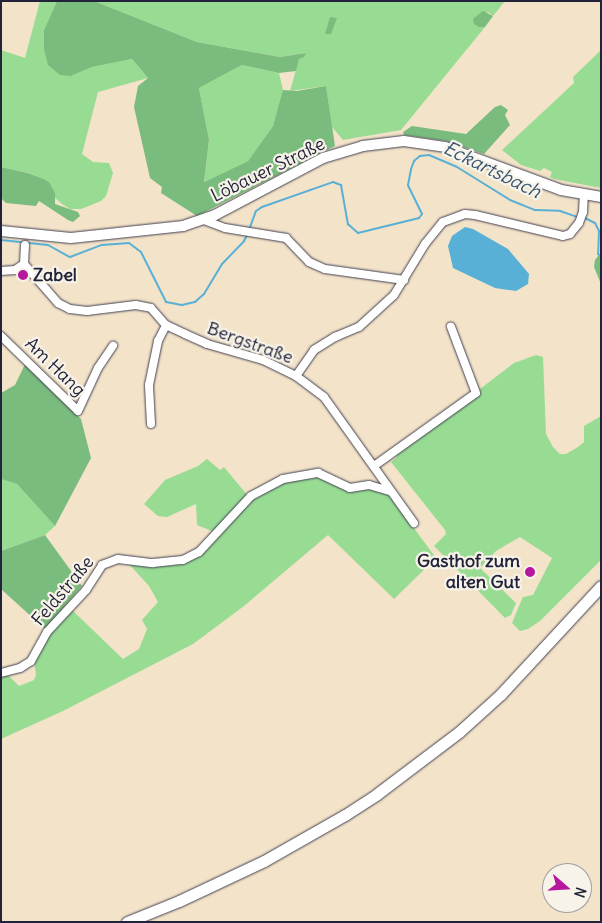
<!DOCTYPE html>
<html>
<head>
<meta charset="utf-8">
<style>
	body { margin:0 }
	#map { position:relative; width:602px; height:923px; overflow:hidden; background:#f3e3c9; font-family:Delius,sans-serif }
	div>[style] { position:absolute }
	.green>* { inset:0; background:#98dc94 }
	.forest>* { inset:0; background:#7abc7e }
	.water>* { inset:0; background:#59b0d6 }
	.stream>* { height:2px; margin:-1px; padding:0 1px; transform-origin:1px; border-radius:1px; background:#59b0d6 }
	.roads { filter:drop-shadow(0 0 1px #413f50) drop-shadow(0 0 1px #413f50) }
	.minor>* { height:8px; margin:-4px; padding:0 4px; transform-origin:4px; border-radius:4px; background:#fff }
	.major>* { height:10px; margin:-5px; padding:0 5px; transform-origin:5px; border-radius:5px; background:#fff }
	.highway>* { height:11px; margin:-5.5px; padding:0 5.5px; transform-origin:5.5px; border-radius:5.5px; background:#fff }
	.dots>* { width:14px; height:14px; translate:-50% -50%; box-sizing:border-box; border:2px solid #f7f3e8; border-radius:50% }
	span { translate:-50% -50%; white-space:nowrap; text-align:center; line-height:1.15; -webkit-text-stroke:4.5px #f7f3e8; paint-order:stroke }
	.street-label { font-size:18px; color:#22223b }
	.poi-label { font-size:18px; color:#22223b; font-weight:700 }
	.left { translate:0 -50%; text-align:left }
	.right { translate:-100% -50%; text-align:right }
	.water-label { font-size:19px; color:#355471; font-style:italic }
	.frame { position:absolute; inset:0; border:2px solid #22223b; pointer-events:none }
	.north { position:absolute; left:542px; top:863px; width:50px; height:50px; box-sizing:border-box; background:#f7f3e8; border:1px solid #a29fa3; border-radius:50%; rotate:109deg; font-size:14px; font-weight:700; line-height:20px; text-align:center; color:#22223b }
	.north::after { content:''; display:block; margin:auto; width:18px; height:22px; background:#b5179e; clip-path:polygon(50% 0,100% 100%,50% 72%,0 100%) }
</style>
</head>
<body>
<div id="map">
	<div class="green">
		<i style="clip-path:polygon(40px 1px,57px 1px,44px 30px,71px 76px,92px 67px,132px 59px,148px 78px,98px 92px,82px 154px,93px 162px,109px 163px,113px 173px,106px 196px,101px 201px,81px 209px,70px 209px,62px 204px,53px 196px,54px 193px,49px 182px,44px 179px,29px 173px,1px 167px,1px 50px,25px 58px)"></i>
		<i style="clip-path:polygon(94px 1px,505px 1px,493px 16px,488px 12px,474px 24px,478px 27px,485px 27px,401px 130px,343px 140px,332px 127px,326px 86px,290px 91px,299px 59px,306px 53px,280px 57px,197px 42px)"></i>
		<i style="clip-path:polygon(601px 50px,601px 188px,554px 179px,550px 177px,552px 172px,544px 168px,540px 171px,521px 165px,502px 150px,574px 83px,573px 77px)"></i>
		<i style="clip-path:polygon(242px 65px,279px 73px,283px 90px,279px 109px,273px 126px,248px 161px,204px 182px,209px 140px,199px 88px)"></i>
		<i style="clip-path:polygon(536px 355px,543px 357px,546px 434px,553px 447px,560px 454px,566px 454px,578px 447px,584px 442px,584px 426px,601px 416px,601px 560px,540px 621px,528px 629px,520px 631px,512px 623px,519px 606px,523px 597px,533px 595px,552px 558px,520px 537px,496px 551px,480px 568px,516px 603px,511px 615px,505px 618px,434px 546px,446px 534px,445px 530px,391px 462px,397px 457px,393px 453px,478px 394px,480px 389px,514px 363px)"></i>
		<i style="clip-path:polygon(207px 459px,220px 470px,224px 467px,248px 496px,214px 532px,197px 525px,196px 504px,167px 517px,158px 516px,144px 504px,165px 480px,198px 466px)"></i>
		<i style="clip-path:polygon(317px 475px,350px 491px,373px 489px,388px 493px,436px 558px,394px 599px,328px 535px,244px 606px,193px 644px,63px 711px,1px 739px,1px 676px,9px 676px,19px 686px,34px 680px,36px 675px,34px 661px,45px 640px,71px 609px,123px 659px,139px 649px,147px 629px,142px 620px,158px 602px,149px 586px,127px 562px,184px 561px,252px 499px,280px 482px)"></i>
		<i style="clip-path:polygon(1px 479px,17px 484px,55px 526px,45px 535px,1px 551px)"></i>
	</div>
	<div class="forest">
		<i style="clip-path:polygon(57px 1px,94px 1px,197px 42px,280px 57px,306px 53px,304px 57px,299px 59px,296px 71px,279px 73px,242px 65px,199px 88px,209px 140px,204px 182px,248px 161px,273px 126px,283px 90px,297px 91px,326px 86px,335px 146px,197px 216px,161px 193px,162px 187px,150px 178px,134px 107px,138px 86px,148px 78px,132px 59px,92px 67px,71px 76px,60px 75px,48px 65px,44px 49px,44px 30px)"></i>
		<i style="clip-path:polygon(483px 11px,493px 16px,485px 27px,478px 27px,474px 24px,473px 19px)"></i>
		<i style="clip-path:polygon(330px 17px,337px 18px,331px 34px,325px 34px)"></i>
		<i style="clip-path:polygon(501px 105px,508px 110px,505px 115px,510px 125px,484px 154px,446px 141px,404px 135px,403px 132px,412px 126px,466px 134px,495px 107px)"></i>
		<i style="clip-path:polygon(1px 167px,28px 173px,44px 179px,49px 182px,55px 193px,55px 204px,78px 212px,80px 216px,73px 222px,68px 220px,39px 201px,36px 206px,6px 203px,1px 198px)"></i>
		<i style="clip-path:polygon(599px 255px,601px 255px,601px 284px,594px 267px,595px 260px)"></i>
		<i style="clip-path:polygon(26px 362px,81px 419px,91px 458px,55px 526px,17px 484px,1px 479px,1px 393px,15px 385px)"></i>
		<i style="clip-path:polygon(45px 535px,82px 586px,45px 629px,1px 589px,1px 551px)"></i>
	</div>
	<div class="water">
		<i style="clip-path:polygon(465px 227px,473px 229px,508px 249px,529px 274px,528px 284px,516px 291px,495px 288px,453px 268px,448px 246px,452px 236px)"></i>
	</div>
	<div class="stream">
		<i style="left:585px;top:218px;width:11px;rotate:27deg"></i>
		<i style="left:595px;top:223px;width:9px;rotate:63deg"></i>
		<i style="left:599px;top:231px;width:23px;rotate:92deg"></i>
		<i style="left:598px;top:254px;width:4px;rotate:45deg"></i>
		<i style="left:249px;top:230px;width:20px;rotate:-70deg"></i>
		<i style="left:256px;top:211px;width:7px;rotate:-34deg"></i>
		<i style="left:262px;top:207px;width:75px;rotate:-19.4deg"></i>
		<i style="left:333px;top:182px;width:9px;rotate:21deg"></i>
		<i style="left:341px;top:185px;width:40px;rotate:80deg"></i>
		<i style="left:348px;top:224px;width:13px;rotate:42deg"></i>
		<i style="left:358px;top:233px;width:63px;rotate:-13.8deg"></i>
		<i style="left:419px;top:218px;width:5px;rotate:-53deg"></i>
		<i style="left:422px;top:214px;width:32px;rotate:-116deg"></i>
		<i style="left:408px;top:185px;width:16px;rotate:-79deg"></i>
		<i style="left:411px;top:169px;width:9px;rotate:-69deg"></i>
		<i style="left:414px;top:161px;width:8px;rotate:-40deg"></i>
		<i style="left:420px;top:156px;width:9px;rotate:-6deg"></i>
		<i style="left:429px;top:155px;width:30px;rotate:23deg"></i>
		<i style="left:457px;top:167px;width:62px;rotate:31.9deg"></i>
		<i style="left:510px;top:200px;width:27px;rotate:22deg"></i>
		<i style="left:535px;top:210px;width:25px;rotate:2deg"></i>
		<i style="left:560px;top:211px;width:18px;rotate:19deg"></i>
		<i style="left:1px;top:240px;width:47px;rotate:6.1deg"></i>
		<i style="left:48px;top:245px;width:25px;rotate:29deg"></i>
		<i style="left:70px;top:257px;width:34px;rotate:-21deg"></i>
		<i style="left:102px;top:245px;width:27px;rotate:-4deg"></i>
		<i style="left:129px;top:243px;width:15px;rotate:37deg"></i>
		<i style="left:141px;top:252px;width:56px;rotate:63.4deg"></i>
		<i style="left:166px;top:302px;width:16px;rotate:11deg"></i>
		<i style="left:182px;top:305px;width:13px;rotate:-13deg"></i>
		<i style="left:195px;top:302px;width:12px;rotate:-42deg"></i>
		<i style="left:204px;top:294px;width:35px;rotate:-59deg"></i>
		<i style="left:222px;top:264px;width:32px;rotate:-46deg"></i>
		<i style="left:244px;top:241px;width:7px;rotate:-63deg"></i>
	</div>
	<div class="roads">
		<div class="minor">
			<i style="left:204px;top:220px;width:22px;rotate:21deg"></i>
			<i style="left:225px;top:228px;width:62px;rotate:9.3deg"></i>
			<i style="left:286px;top:238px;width:33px;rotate:46deg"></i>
			<i style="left:309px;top:262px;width:17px;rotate:24deg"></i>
			<i style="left:325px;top:269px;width:80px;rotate:7.9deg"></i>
			<i style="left:24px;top:264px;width:52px;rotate:48.9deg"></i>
			<i style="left:58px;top:303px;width:13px;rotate:27deg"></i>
			<i style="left:70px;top:309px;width:17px;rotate:7deg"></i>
			<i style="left:87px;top:311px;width:49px;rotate:-7deg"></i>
			<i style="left:136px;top:305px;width:15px;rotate:11deg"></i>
			<i style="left:151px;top:308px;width:23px;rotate:49deg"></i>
			<i style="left:166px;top:325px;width:21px;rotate:25deg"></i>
			<i style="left:185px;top:334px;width:24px;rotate:24deg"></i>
			<i style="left:207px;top:344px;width:58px;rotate:15.9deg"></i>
			<i style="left:263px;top:360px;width:37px;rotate:26deg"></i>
			<i style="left:296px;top:376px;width:35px;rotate:37deg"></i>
			<i style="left:324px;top:397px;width:155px;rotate:54.5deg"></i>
			<i style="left:1px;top:271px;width:14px;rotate:-4deg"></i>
			<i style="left:15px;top:270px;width:11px;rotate:-34deg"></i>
			<i style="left:24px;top:264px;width:19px;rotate:-87deg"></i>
			<i style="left:1px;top:336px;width:107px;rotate:44.2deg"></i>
			<i style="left:78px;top:411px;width:47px;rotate:-65.1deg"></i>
			<i style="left:98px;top:368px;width:27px;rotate:-56deg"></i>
			<i style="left:296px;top:376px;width:32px;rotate:-55deg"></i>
			<i style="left:314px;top:350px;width:25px;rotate:-32deg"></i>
			<i style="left:335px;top:337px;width:26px;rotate:-23deg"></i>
			<i style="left:359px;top:327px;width:47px;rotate:-42.4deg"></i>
			<i style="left:394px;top:295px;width:60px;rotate:-58.7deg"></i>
			<i style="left:425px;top:244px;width:28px;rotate:-51deg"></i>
			<i style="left:443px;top:222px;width:23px;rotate:-20deg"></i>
			<i style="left:465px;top:214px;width:10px;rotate:6deg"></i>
			<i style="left:475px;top:215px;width:90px;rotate:13.4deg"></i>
			<i style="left:563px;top:236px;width:7px;rotate:-16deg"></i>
			<i style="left:570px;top:234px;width:14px;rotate:-51deg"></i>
			<i style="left:579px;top:223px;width:12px;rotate:-70deg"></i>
			<i style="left:583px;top:212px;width:17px;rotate:-87deg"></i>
			<i style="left:151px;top:424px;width:39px;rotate:-93deg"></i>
			<i style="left:149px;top:385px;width:45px;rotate:-78.4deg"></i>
			<i style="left:158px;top:341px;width:18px;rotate:-63deg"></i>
			<i style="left:374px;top:466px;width:125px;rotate:-35.6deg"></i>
			<i style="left:476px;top:393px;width:71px;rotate:-110.7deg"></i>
			<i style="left:1px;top:673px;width:20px;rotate:-15deg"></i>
			<i style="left:20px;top:668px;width:13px;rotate:-32deg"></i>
			<i style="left:31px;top:661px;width:33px;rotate:-61deg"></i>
			<i style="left:47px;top:632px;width:57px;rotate:-47.1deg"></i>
			<i style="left:86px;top:590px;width:30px;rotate:-57deg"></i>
			<i style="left:102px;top:565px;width:17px;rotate:-21deg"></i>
			<i style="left:118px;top:559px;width:35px;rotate:7deg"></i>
			<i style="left:153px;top:563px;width:30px;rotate:-6deg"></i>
			<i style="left:183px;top:560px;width:18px;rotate:-27deg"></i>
			<i style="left:199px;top:552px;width:76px;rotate:-47.1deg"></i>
			<i style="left:251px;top:496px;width:36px;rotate:-28deg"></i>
			<i style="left:283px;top:479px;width:36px;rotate:-10deg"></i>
			<i style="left:318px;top:473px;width:35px;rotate:25deg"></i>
			<i style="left:350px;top:488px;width:19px;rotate:-9deg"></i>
			<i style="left:369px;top:485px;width:22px;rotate:16deg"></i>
		</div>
		<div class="major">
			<i style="left:1px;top:231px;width:70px;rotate:5.7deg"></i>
			<i style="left:71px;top:238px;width:113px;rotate:-6.1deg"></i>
			<i style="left:183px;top:226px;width:34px;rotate:-19deg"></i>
			<i style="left:215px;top:215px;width:122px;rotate:-27.8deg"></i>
			<i style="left:323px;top:158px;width:42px;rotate:-16.7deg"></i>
			<i style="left:363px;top:146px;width:41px;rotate:-7deg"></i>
			<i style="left:404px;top:141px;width:41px;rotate:8.3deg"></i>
			<i style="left:445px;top:147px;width:124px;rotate:20.3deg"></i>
			<i style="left:561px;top:190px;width:41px;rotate:9.9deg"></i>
		</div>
		<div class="highway">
			<i style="left:127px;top:922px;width:56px;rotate:-22deg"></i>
			<i style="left:179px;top:901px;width:94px;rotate:-25.2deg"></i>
			<i style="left:264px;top:861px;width:93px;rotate:-29.6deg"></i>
			<i style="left:345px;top:815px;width:38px;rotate:-33deg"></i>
			<i style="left:377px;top:794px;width:103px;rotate:-37.1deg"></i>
			<i style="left:459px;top:732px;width:57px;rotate:-42.1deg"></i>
			<i style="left:501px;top:694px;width:147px;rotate:-47.2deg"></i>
		</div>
	</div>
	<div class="dots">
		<i style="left:23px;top:275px;background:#b5179e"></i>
		<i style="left:530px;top:572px;background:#b5179e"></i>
	</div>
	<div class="street-label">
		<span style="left:268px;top:170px;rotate:-26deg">Löbauer Straße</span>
		<span style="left:250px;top:343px;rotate:20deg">Bergstraße</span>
		<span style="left:55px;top:367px;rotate:44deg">Am Hang</span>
		<span style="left:63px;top:591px;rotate:-50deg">Feldstraße</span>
	</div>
	<div class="poi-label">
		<span class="left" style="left:33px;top:275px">Zabel</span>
		<span class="right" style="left:520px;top:572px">Gasthof zum<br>alten Gut</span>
	</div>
	<div class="water-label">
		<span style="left:492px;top:170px;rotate:26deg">Eckartsbach</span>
	</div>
	<div class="frame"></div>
	<div class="north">N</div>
</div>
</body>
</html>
